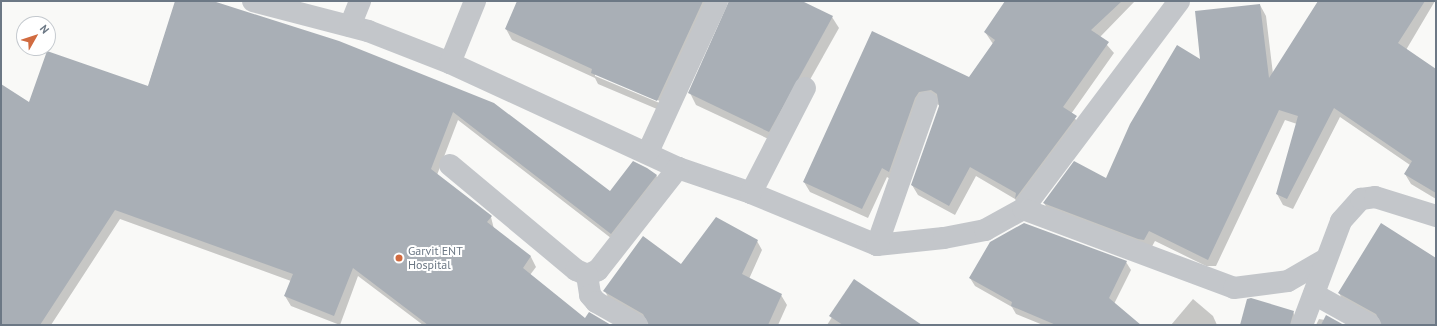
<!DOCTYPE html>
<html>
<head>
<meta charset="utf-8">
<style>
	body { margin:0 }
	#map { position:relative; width:1437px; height:326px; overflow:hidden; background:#f9f9f7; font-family:"PT Sans",sans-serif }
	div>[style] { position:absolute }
	.shadow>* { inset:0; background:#0003 }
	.building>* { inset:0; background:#a9afb6 }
	.street>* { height:22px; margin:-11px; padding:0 11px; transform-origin:11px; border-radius:11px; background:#c3c6ca }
	.dots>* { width:11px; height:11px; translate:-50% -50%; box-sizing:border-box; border:2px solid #fff; border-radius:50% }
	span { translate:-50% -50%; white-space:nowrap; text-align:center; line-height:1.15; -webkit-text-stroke:4px #fff; paint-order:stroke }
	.poi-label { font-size:12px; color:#6c7885 }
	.left { translate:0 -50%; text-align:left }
	.frame { position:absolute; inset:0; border:2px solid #6c7885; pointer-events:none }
	.north { position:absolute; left:16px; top:16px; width:40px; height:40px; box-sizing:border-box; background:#fff; border:1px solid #c4c9ce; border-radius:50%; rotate:51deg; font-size:11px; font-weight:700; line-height:16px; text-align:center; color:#6c7885 }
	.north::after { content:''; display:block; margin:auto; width:14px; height:18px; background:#d16b40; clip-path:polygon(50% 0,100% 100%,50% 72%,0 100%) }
</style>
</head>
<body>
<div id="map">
	<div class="shadow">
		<i style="clip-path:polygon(176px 1px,210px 1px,338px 42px,611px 193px,656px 175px,661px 185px,616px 242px,458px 120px,437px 175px,491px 217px,494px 229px,531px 257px,536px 267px,530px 275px,585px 319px,610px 325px,423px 325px,358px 276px,340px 325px,291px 306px,285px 296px,291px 281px,120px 219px,51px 325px,1px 325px,1px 86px,29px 103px,148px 87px)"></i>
		<i style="clip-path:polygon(evenodd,518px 1px,722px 1px,664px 112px,598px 84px,595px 78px,512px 40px,506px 29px,518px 1px,595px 73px,662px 102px,662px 104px,595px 76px,595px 73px)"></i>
		<i style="clip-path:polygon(729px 1px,800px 1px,832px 17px,839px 28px,775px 142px,696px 105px,690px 93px)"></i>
		<i style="clip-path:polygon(1007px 1px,1135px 1px,1100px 37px,1114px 53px,1071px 114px,1082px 127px,1021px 208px,1015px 199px,976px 176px,955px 215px,918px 195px,912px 185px,940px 106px,931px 99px,895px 182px,887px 177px,868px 218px,810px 192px,804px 182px,872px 33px,969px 78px,993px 44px,985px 32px)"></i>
		<i style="clip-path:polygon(1319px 1px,1435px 1px,1406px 50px,1436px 70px,1436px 199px,1411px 184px,1405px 174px,1410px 165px,1340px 117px,1293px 209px,1283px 205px,1277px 194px,1297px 124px,1285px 120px,1216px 266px,1206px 266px,1155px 241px,1150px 250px,1050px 213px,1044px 203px,1107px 179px,1202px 61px,1260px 5px,1266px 16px,1273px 74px)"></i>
		<i style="clip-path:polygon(1024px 224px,1126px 262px,1131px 270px,1114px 304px,1139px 325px,1043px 325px,1016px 314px,1012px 307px,975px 286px,970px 278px)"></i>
		<i style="clip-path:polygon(757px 241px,762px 250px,749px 279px,781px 295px,787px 305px,778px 325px,650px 325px,610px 301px,605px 291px)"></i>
		<i style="clip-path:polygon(1436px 259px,1436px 325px,1380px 325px,1345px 304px,1339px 293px)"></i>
		<i style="clip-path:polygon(855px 281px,920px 325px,827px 325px)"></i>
		<i style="clip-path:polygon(1193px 299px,1213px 316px,1217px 325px,1171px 325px)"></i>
		<i style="clip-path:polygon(1293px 312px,1299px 325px,1241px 325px)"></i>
		<i style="clip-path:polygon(1319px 319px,1325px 320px,1342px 325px,1316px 325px)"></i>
	</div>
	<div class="building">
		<i style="clip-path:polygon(175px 1px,213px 1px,339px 41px,494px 103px,610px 191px,633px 161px,647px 168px,657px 175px,611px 234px,453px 112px,431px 169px,492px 216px,487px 222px,531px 256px,523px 268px,585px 318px,589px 312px,611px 325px,428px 325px,353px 268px,334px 316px,284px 296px,293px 274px,115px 210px,40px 325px,1px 325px,1px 84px,29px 102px,47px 51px,148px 86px)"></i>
		<i style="clip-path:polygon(517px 1px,703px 1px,657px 101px,591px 73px,592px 69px,505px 29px)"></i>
		<i style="clip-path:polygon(729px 1px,802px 1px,833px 16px,769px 132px,688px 93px)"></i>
		<i style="clip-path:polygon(1005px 1px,1122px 1px,1091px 30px,1109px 42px,1063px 107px,1077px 116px,1015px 199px,1016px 193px,970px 167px,949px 206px,911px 185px,939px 106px,937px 94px,931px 90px,919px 92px,915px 98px,889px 172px,882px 168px,862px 209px,803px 182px,872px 31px,969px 77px,995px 40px,984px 32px)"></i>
		<i style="clip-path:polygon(1318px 1px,1425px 1px,1398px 43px,1436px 69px,1436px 193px,1404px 174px,1412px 161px,1334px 108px,1287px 199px,1276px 194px,1298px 116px,1279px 110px,1208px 260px,1149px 231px,1144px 240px,1138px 239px,1043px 203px,1074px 161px,1106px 178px,1130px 124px,1177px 45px,1200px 59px,1195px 11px,1260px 4px,1269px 78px)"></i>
		<i style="clip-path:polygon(716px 217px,758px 240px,742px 274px,782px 294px,768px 325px,649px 325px,643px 314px,603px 291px,643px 236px,681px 264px)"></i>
		<i style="clip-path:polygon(1024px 223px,1127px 261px,1109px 298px,1141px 325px,1056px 325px,1011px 306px,1012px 302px,969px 278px,990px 242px)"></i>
		<i style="clip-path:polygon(1381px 223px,1436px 258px,1436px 325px,1382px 325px,1376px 314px,1338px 293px)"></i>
		<i style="clip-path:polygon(854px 279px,922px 325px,843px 325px,829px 316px)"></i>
		<i style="clip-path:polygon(1251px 298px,1294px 311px,1290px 325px,1240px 325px,1247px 299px)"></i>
		<i style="clip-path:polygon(1326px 315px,1344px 325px,1321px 325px)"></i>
	</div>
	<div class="street">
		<i style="left:253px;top:1px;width:119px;rotate:14.6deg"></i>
		<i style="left:368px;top:31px;width:88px;rotate:21.3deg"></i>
		<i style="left:450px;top:63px;width:251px;rotate:24.7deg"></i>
		<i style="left:678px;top:168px;width:77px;rotate:18.9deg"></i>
		<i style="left:751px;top:193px;width:136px;rotate:22.4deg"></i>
		<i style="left:877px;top:245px;width:67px;rotate:-6deg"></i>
		<i style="left:944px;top:238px;width:42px;rotate:-11deg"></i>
		<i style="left:985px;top:230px;width:43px;rotate:-28.9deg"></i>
		<i style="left:1023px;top:209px;width:260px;rotate:-53.1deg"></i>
		<i style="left:350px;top:26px;width:27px;rotate:-68deg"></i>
		<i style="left:450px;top:63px;width:67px;rotate:-68deg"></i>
		<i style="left:648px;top:152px;width:166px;rotate:-65.4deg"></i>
		<i style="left:450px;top:165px;width:164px;rotate:39.8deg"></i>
		<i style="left:576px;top:270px;width:12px;rotate:24deg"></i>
		<i style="left:587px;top:275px;width:12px;rotate:-24deg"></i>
		<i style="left:598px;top:270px;width:130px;rotate:-51.9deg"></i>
		<i style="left:751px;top:193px;width:118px;rotate:-62.8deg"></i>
		<i style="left:1023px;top:209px;width:225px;rotate:20.5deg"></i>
		<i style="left:1234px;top:288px;width:54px;rotate:-7.4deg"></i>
		<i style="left:1288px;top:281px;width:44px;rotate:-30.1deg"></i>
		<i style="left:877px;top:245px;width:151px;rotate:-70.7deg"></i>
		<i style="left:587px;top:275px;width:20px;rotate:81deg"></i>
		<i style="left:590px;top:295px;width:9px;rotate:49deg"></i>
		<i style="left:596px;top:302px;width:47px;rotate:29.3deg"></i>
		<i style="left:1314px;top:294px;width:64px;rotate:29deg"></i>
		<i style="left:1302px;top:325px;width:111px;rotate:-69.4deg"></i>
		<i style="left:1341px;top:221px;width:30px;rotate:-48deg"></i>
		<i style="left:1361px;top:199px;width:14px;rotate:-8deg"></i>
		<i style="left:1375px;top:197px;width:64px;rotate:17.3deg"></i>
	</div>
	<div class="dots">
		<i style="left:399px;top:258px;background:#d16b40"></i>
	</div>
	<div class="poi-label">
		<span class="left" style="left:408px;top:258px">Garvit ENT<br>Hospital</span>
	</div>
	<div class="frame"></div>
	<div class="north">N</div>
</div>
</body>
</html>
